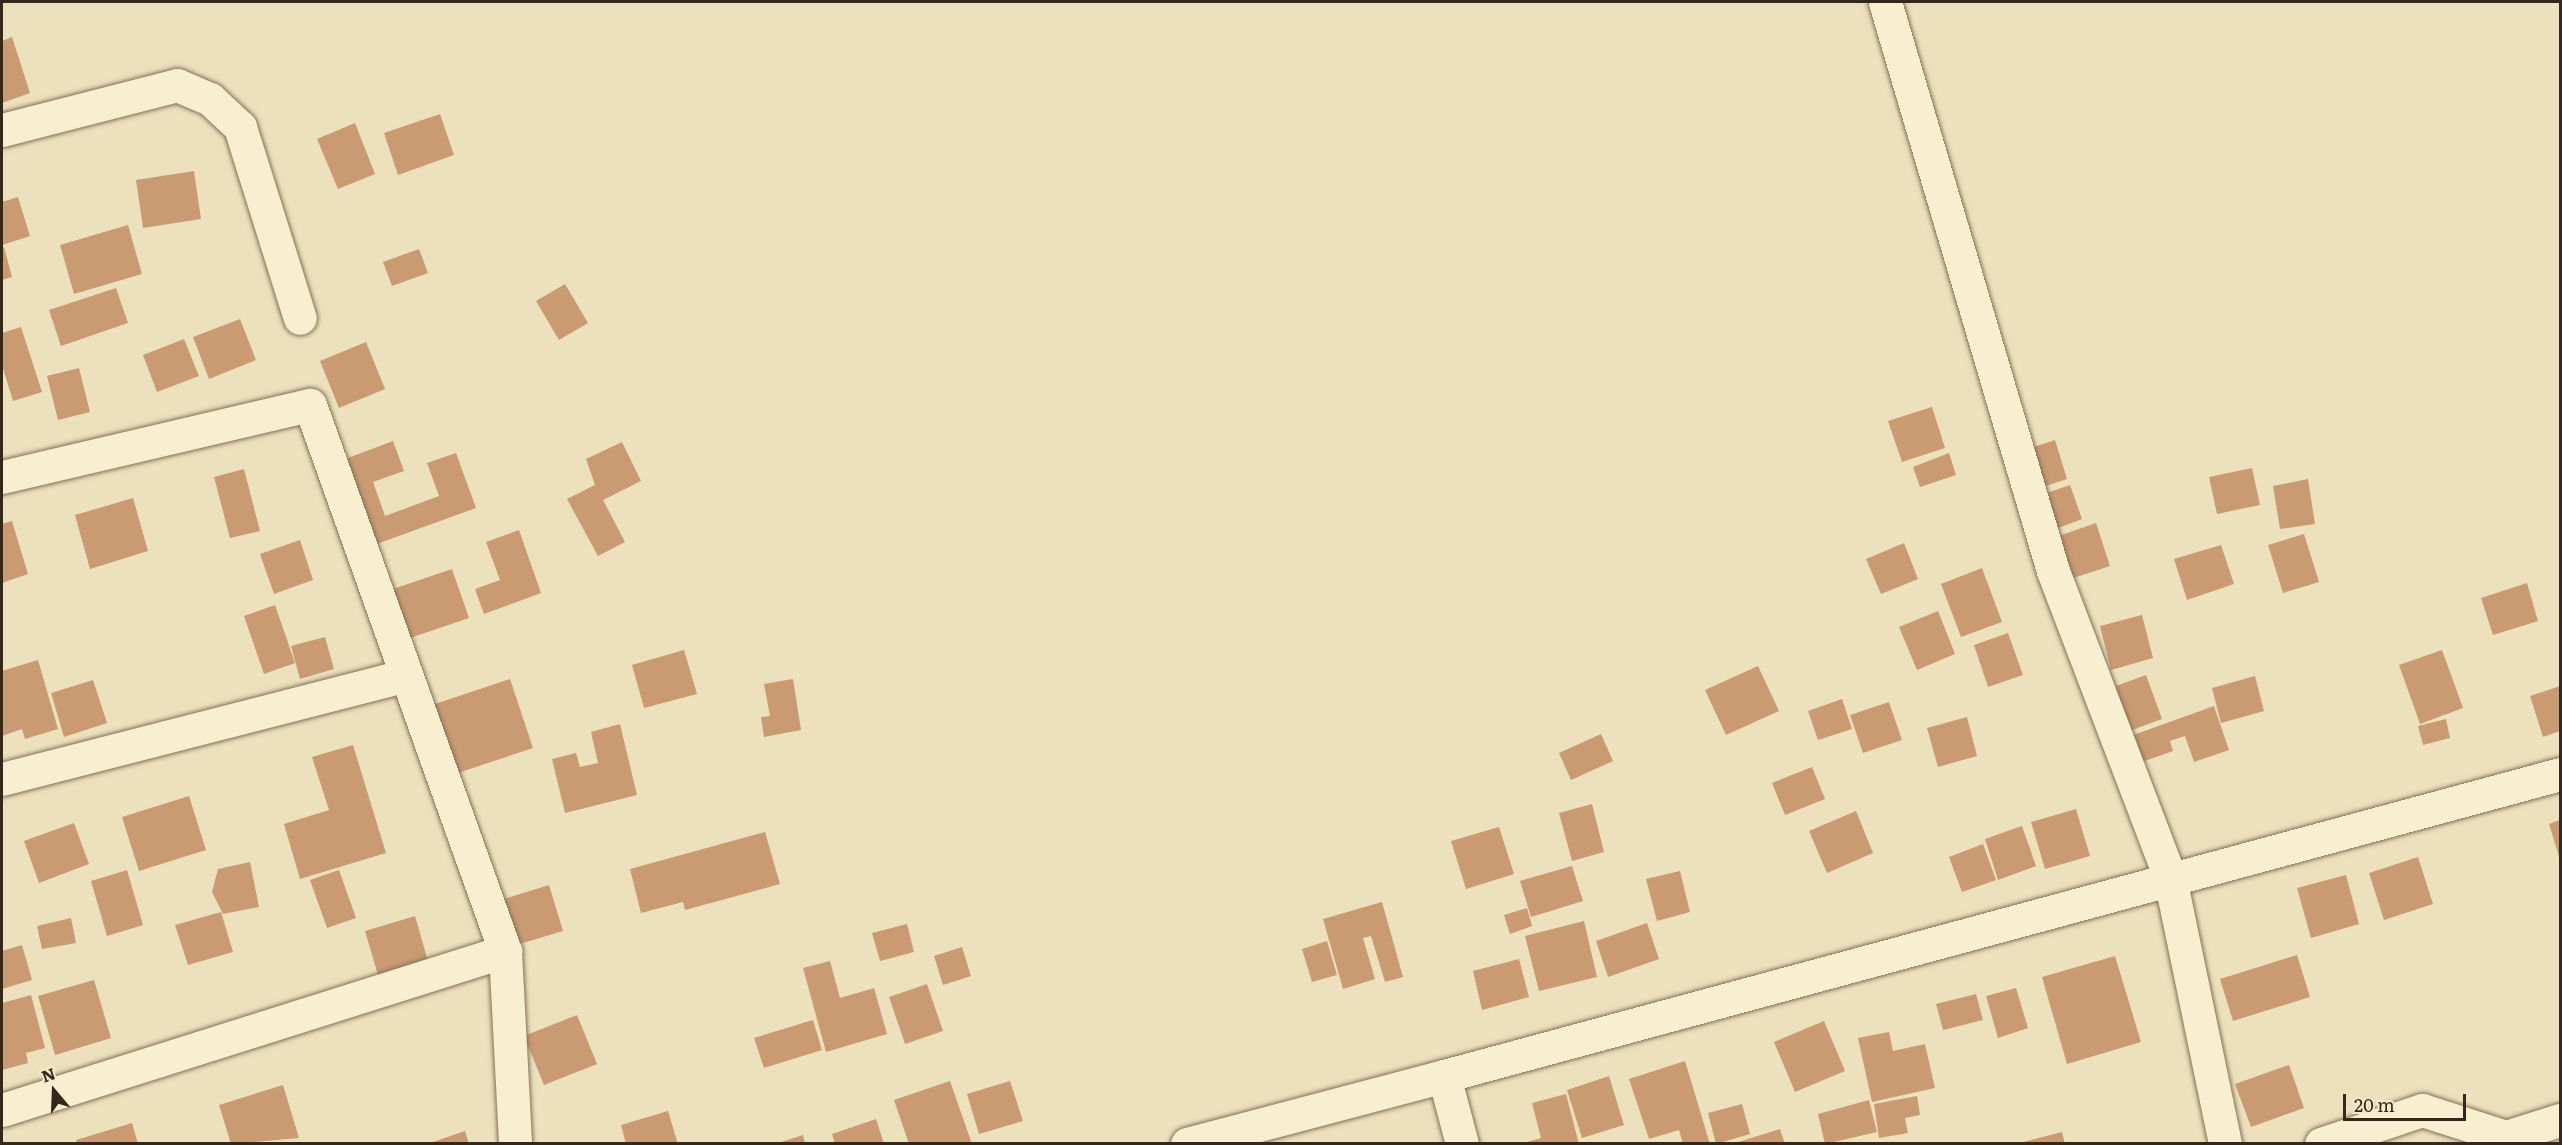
<!DOCTYPE html>
<html>
<head>
<meta charset="utf-8">
<style>
	body { margin:0 }
	#map { position:relative; width:2562px; height:1145px; overflow:hidden; background:#ece0bd; font-family:Literata,serif }
	div>[style] { position:absolute }
	.building>* { inset:0; background:#ca9b73 }
	.roads { filter:drop-shadow(0 0 2px #847157) drop-shadow(0 0 2px #847157) }
	.street>* { height:33px; margin:-16.5px; padding:0 16.5px; transform-origin:16.5px; border-radius:16.5px; background:#f8eed0 }
	span { translate:-50% -50%; white-space:nowrap; text-align:center; line-height:1.15; -webkit-text-stroke:5px #f4eacc; paint-order:stroke }
	.frame { position:absolute; inset:0; border:3px solid #33281b; pointer-events:none }
	.north { position:absolute; left:24px; top:1061px; width:60px; height:60px; -webkit-text-stroke:4px #f4eacc; paint-order:stroke; rotate:341deg; font-size:16px; font-weight:700; line-height:24px; text-align:center; color:#33281b }
	.north::after { content:''; display:block; margin:auto; width:21px; height:27px; background:#33281b; clip-path:polygon(50% 0,100% 100%,50% 72%,0 100%) }
	.scale { position:absolute; left:2343px; top:1094px; width:123px; height:27px; box-sizing:border-box; border:3px solid #33281b; border-top:0; padding-left:8px; font-size:18px; line-height:21px; white-space:nowrap; color:#33281b; -webkit-text-stroke:4px #f4eacc; paint-order:stroke }
</style>
</head>
<body>
<div id="map">
	<div class="building">
		<i style="clip-path:polygon(12px 37px,30px 93px,2px 103px,2px 41px)"></i>
		<i style="clip-path:polygon(440px 114px,454px 155px,398px 175px,384px 133px)"></i>
		<i style="clip-path:polygon(355px 123px,375px 174px,338px 189px,317px 139px)"></i>
		<i style="clip-path:polygon(194px 171px,201px 219px,143px 228px,136px 180px)"></i>
		<i style="clip-path:polygon(18px 197px,30px 236px,2px 245px,2px 202px)"></i>
		<i style="clip-path:polygon(128px 225px,142px 274px,74px 294px,60px 245px)"></i>
		<i style="clip-path:polygon(4px 247px,12px 277px,2px 280px,2px 248px)"></i>
		<i style="clip-path:polygon(419px 249px,428px 273px,392px 286px,383px 262px)"></i>
		<i style="clip-path:polygon(565px 284px,588px 323px,559px 340px,536px 301px)"></i>
		<i style="clip-path:polygon(116px 288px,128px 323px,61px 346px,49px 310px)"></i>
		<i style="clip-path:polygon(240px 319px,256px 360px,209px 379px,193px 337px)"></i>
		<i style="clip-path:polygon(21px 327px,42px 392px,13px 401px,2px 365px,2px 333px)"></i>
		<i style="clip-path:polygon(184px 339px,199px 376px,157px 392px,143px 355px)"></i>
		<i style="clip-path:polygon(366px 342px,385px 389px,339px 408px,320px 361px)"></i>
		<i style="clip-path:polygon(79px 368px,90px 412px,58px 420px,47px 376px)"></i>
		<i style="clip-path:polygon(1932px 407px,1945px 448px,1902px 462px,1888px 421px)"></i>
		<i style="clip-path:polygon(2055px 440px,2067px 479px,2033px 490px,2021px 451px)"></i>
		<i style="clip-path:polygon(393px 441px,404px 471px,373px 482px,385px 516px,439px 496px,427px 463px,456px 453px,476px 508px,363px 549px,332px 464px)"></i>
		<i style="clip-path:polygon(622px 442px,641px 481px,603px 500px,625px 542px,598px 556px,567px 499px,595px 485px,586px 459px)"></i>
		<i style="clip-path:polygon(1949px 453px,1956px 475px,1920px 487px,1913px 467px)"></i>
		<i style="clip-path:polygon(2252px 468px,2260px 505px,2217px 514px,2209px 477px)"></i>
		<i style="clip-path:polygon(244px 469px,260px 531px,230px 538px,214px 477px)"></i>
		<i style="clip-path:polygon(2308px 479px,2315px 524px,2280px 529px,2273px 486px)"></i>
		<i style="clip-path:polygon(2070px 485px,2082px 519px,2053px 530px,2041px 495px)"></i>
		<i style="clip-path:polygon(133px 498px,148px 551px,90px 569px,75px 515px)"></i>
		<i style="clip-path:polygon(12px 521px,28px 574px,2px 583px,2px 524px)"></i>
		<i style="clip-path:polygon(2096px 523px,2110px 566px,2067px 580px,2053px 538px)"></i>
		<i style="clip-path:polygon(519px 530px,541px 593px,484px 614px,475px 589px,500px 580px,486px 542px)"></i>
		<i style="clip-path:polygon(2304px 534px,2319px 582px,2283px 593px,2268px 545px)"></i>
		<i style="clip-path:polygon(300px 540px,313px 580px,274px 594px,260px 554px)"></i>
		<i style="clip-path:polygon(1904px 543px,1918px 579px,1881px 594px,1866px 559px)"></i>
		<i style="clip-path:polygon(2221px 545px,2234px 584px,2187px 600px,2174px 559px)"></i>
		<i style="clip-path:polygon(1982px 568px,2002px 622px,1961px 637px,1941px 584px)"></i>
		<i style="clip-path:polygon(452px 569px,469px 618px,410px 638px,393px 589px)"></i>
		<i style="clip-path:polygon(2527px 583px,2538px 621px,2493px 635px,2481px 598px)"></i>
		<i style="clip-path:polygon(275px 605px,295px 663px,264px 674px,244px 616px)"></i>
		<i style="clip-path:polygon(1938px 611px,1955px 654px,1917px 670px,1899px 627px)"></i>
		<i style="clip-path:polygon(2142px 615px,2153px 658px,2111px 670px,2100px 626px)"></i>
		<i style="clip-path:polygon(2008px 633px,2023px 675px,1988px 687px,1974px 645px)"></i>
		<i style="clip-path:polygon(325px 637px,334px 669px,300px 679px,291px 646px)"></i>
		<i style="clip-path:polygon(684px 650px,697px 694px,644px 708px,632px 665px)"></i>
		<i style="clip-path:polygon(2442px 650px,2463px 708px,2420px 724px,2399px 665px)"></i>
		<i style="clip-path:polygon(38px 660px,58px 729px,25px 739px,22px 729px,2px 736px,2px 671px)"></i>
		<i style="clip-path:polygon(1758px 666px,1779px 711px,1726px 735px,1705px 690px)"></i>
		<i style="clip-path:polygon(2146px 675px,2162px 719px,2124px 733px,2108px 689px)"></i>
		<i style="clip-path:polygon(2255px 676px,2264px 711px,2221px 723px,2212px 688px)"></i>
		<i style="clip-path:polygon(510px 679px,533px 748px,452px 775px,429px 706px)"></i>
		<i style="clip-path:polygon(793px 679px,801px 730px,764px 737px,761px 717px,770px 716px,764px 684px)"></i>
		<i style="clip-path:polygon(93px 680px,107px 723px,64px 737px,51px 693px)"></i>
		<i style="clip-path:polygon(2560px 686px,2560px 731px,2543px 737px,2530px 696px)"></i>
		<i style="clip-path:polygon(1842px 699px,1852px 729px,1818px 740px,1808px 711px)"></i>
		<i style="clip-path:polygon(1889px 702px,1902px 740px,1863px 753px,1850px 715px)"></i>
		<i style="clip-path:polygon(2214px 706px,2229px 750px,2194px 762px,2185px 736px,2170px 741px,2173px 751px,2136px 764px,2125px 738px)"></i>
		<i style="clip-path:polygon(1967px 717px,1977px 756px,1938px 767px,1927px 728px)"></i>
		<i style="clip-path:polygon(2446px 719px,2450px 738px,2423px 745px,2418px 726px)"></i>
		<i style="clip-path:polygon(620px 724px,637px 795px,565px 813px,552px 759px,576px 753px,580px 767px,598px 763px,591px 732px)"></i>
		<i style="clip-path:polygon(1601px 734px,1613px 761px,1571px 780px,1559px 753px)"></i>
		<i style="clip-path:polygon(353px 745px,386px 853px,300px 879px,284px 824px,329px 810px,312px 757px)"></i>
		<i style="clip-path:polygon(1812px 767px,1825px 799px,1785px 815px,1772px 783px)"></i>
		<i style="clip-path:polygon(189px 796px,206px 850px,139px 871px,122px 817px)"></i>
		<i style="clip-path:polygon(1592px 804px,1604px 852px,1572px 861px,1559px 813px)"></i>
		<i style="clip-path:polygon(2076px 809px,2090px 856px,2045px 869px,2031px 822px)"></i>
		<i style="clip-path:polygon(1856px 811px,1873px 853px,1827px 873px,1809px 831px)"></i>
		<i style="clip-path:polygon(2560px 820px,2560px 860px,2549px 824px)"></i>
		<i style="clip-path:polygon(74px 823px,89px 864px,39px 883px,24px 841px)"></i>
		<i style="clip-path:polygon(2022px 826px,2036px 866px,1998px 880px,1985px 839px)"></i>
		<i style="clip-path:polygon(1499px 827px,1514px 874px,1466px 889px,1451px 841px)"></i>
		<i style="clip-path:polygon(765px 832px,780px 884px,685px 910px,683px 902px,641px 913px,630px 869px)"></i>
		<i style="clip-path:polygon(1983px 844px,1996px 880px,1962px 892px,1949px 857px)"></i>
		<i style="clip-path:polygon(2418px 857px,2433px 904px,2384px 920px,2369px 873px)"></i>
		<i style="clip-path:polygon(250px 862px,259px 907px,223px 914px,212px 892px,218px 869px)"></i>
		<i style="clip-path:polygon(1572px 866px,1583px 901px,1531px 917px,1520px 881px)"></i>
		<i style="clip-path:polygon(127px 870px,143px 925px,107px 936px,91px 881px)"></i>
		<i style="clip-path:polygon(339px 870px,356px 918px,327px 928px,310px 880px)"></i>
		<i style="clip-path:polygon(1680px 871px,1690px 912px,1657px 921px,1646px 879px)"></i>
		<i style="clip-path:polygon(2346px 875px,2359px 924px,2311px 938px,2297px 888px)"></i>
		<i style="clip-path:polygon(549px 885px,563px 931px,513px 946px,498px 901px)"></i>
		<i style="clip-path:polygon(1382px 902px,1403px 977px,1385px 982px,1371px 936px,1363px 938px,1375px 979px,1343px 989px,1323px 919px)"></i>
		<i style="clip-path:polygon(1527px 908px,1532px 926px,1510px 934px,1504px 915px)"></i>
		<i style="clip-path:polygon(221px 912px,233px 952px,188px 965px,175px 925px)"></i>
		<i style="clip-path:polygon(415px 916px,428px 961px,378px 975px,365px 931px)"></i>
		<i style="clip-path:polygon(71px 918px,76px 943px,42px 949px,37px 926px)"></i>
		<i style="clip-path:polygon(1584px 921px,1597px 977px,1539px 991px,1525px 936px)"></i>
		<i style="clip-path:polygon(1647px 923px,1659px 959px,1608px 977px,1596px 941px)"></i>
		<i style="clip-path:polygon(907px 924px,914px 952px,880px 961px,872px 933px)"></i>
		<i style="clip-path:polygon(1327px 941px,1337px 975px,1312px 982px,1302px 949px)"></i>
		<i style="clip-path:polygon(22px 945px,32px 980px,2px 989px,2px 951px)"></i>
		<i style="clip-path:polygon(962px 947px,971px 976px,943px 985px,934px 956px)"></i>
		<i style="clip-path:polygon(2297px 955px,2310px 997px,2233px 1021px,2220px 979px)"></i>
		<i style="clip-path:polygon(2115px 956px,2141px 1042px,2067px 1064px,2042px 977px)"></i>
		<i style="clip-path:polygon(1519px 959px,1529px 997px,1482px 1010px,1473px 971px)"></i>
		<i style="clip-path:polygon(830px 961px,840px 998px,874px 988px,887px 1034px,826px 1052px,803px 968px)"></i>
		<i style="clip-path:polygon(94px 980px,111px 1038px,55px 1055px,38px 996px)"></i>
		<i style="clip-path:polygon(927px 984px,943px 1031px,905px 1044px,889px 997px)"></i>
		<i style="clip-path:polygon(2016px 988px,2028px 1028px,1998px 1038px,1986px 996px)"></i>
		<i style="clip-path:polygon(1976px 994px,1983px 1020px,1943px 1030px,1936px 1004px)"></i>
		<i style="clip-path:polygon(31px 995px,45px 1048px,26px 1053px,28px 1063px,2px 1070px,2px 1003px)"></i>
		<i style="clip-path:polygon(577px 1015px,597px 1064px,544px 1085px,524px 1036px)"></i>
		<i style="clip-path:polygon(813px 1020px,822px 1050px,764px 1068px,754px 1038px)"></i>
		<i style="clip-path:polygon(1824px 1021px,1845px 1071px,1795px 1092px,1774px 1042px)"></i>
		<i style="clip-path:polygon(1889px 1032px,1893px 1051px,1925px 1044px,1935px 1088px,1872px 1102px,1858px 1038px)"></i>
		<i style="clip-path:polygon(1685px 1061px,1710px 1144px,1683px 1144px,1679px 1130px,1649px 1139px,1629px 1079px)"></i>
		<i style="clip-path:polygon(2289px 1065px,2304px 1108px,2251px 1127px,2235px 1084px)"></i>
		<i style="clip-path:polygon(1609px 1076px,1624px 1125px,1582px 1138px,1567px 1090px)"></i>
		<i style="clip-path:polygon(950px 1081px,972px 1144px,909px 1144px,894px 1100px)"></i>
		<i style="clip-path:polygon(1010px 1081px,1023px 1121px,979px 1134px,967px 1094px)"></i>
		<i style="clip-path:polygon(283px 1085px,299px 1138px,231px 1144px,219px 1105px)"></i>
		<i style="clip-path:polygon(1566px 1094px,1579px 1144px,1521px 1144px,1541px 1138px,1532px 1103px)"></i>
		<i style="clip-path:polygon(1917px 1096px,1920px 1115px,1905px 1118px,1908px 1133px,1879px 1138px,1874px 1104px)"></i>
		<i style="clip-path:polygon(1869px 1100px,1877px 1132px,1825px 1144px,1818px 1114px)"></i>
		<i style="clip-path:polygon(1742px 1104px,1750px 1134px,1716px 1144px,1708px 1113px)"></i>
		<i style="clip-path:polygon(668px 1111px,678px 1144px,626px 1144px,621px 1125px)"></i>
		<i style="clip-path:polygon(876px 1119px,884px 1144px,835px 1144px,832px 1134px)"></i>
		<i style="clip-path:polygon(132px 1123px,138px 1144px,77px 1144px,76px 1140px)"></i>
		<i style="clip-path:polygon(1780px 1129px,1785px 1144px,1735px 1144px,1735px 1143px)"></i>
		<i style="clip-path:polygon(465px 1131px,469px 1144px,430px 1144px,430px 1143px)"></i>
		<i style="clip-path:polygon(2062px 1132px,2065px 1144px,2020px 1144px,2020px 1143px)"></i>
		<i style="clip-path:polygon(803px 1135px,805px 1144px,778px 1144px,778px 1143px)"></i>
	</div>
	<div class="roads">
		<div class="street">
			<i style="left:1885px;top:2px;width:593px;rotate:73.55deg"></i>
			<i style="left:2053px;top:571px;width:329px;rotate:69.1deg"></i>
			<i style="left:2170px;top:878px;width:272px;rotate:78.3deg"></i>
			<i style="left:2px;top:130px;width:181px;rotate:-14.4deg"></i>
			<i style="left:177px;top:85px;width:36px;rotate:23deg"></i>
			<i style="left:210px;top:99px;width:41px;rotate:43deg"></i>
			<i style="left:240px;top:127px;width:200px;rotate:72.6deg"></i>
			<i style="left:2px;top:477px;width:316px;rotate:-13.2deg"></i>
			<i style="left:310px;top:405px;width:580px;rotate:70.35deg"></i>
			<i style="left:505px;top:951px;width:193px;rotate:87deg"></i>
			<i style="left:2px;top:779px;width:417px;rotate:-14.4deg"></i>
			<i style="left:2px;top:1110px;width:528px;rotate:-17.54deg"></i>
			<i style="left:1187px;top:1144px;width:266px;rotate:-14.8deg"></i>
			<i style="left:1462px;top:1144px;width:70px;rotate:-104.8deg"></i>
			<i style="left:1444px;top:1076px;width:1156px;rotate:-15.14deg"></i>
			<i style="left:2321px;top:1144px;width:107px;rotate:-18.6deg"></i>
			<i style="left:2422px;top:1110px;width:88px;rotate:17.8deg"></i>
			<i style="left:2506px;top:1137px;width:57px;rotate:-17.5deg"></i>
		</div>
	</div>
	<div class="frame"></div>
	<div class="north">N</div>
	<div class="scale">20 m</div>
</div>
</body>
</html>
